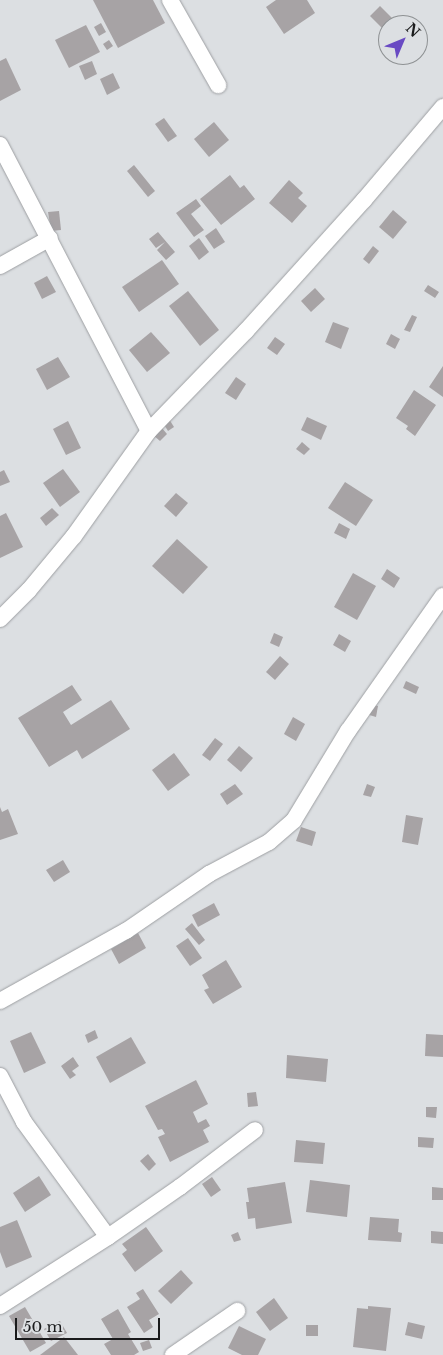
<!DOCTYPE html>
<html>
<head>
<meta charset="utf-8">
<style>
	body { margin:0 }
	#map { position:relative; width:443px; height:1355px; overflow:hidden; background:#dcdfe2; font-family:"Libre Baskerville",serif }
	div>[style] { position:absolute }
	.building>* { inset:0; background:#a7a3a5 }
	.roads { filter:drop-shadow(0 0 1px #9d9fa2) drop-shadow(0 0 1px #9d9fa2) }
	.minor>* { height:16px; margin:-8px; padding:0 8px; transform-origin:8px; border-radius:8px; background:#fff }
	span { translate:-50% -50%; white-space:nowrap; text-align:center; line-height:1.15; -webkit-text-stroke:4px #dcdfe2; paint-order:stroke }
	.north { position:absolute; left:378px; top:15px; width:50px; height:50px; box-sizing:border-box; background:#dcdfe2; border:1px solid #8e9193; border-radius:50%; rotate:45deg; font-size:14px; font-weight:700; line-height:20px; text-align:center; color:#1a1b1c }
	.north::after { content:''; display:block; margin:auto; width:18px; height:22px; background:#694ac3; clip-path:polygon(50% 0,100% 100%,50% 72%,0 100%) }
	.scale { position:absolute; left:15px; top:1318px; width:145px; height:22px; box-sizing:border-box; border:2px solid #1a1b1c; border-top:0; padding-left:6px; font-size:15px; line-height:18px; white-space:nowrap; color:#1a1b1c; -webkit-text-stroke:4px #dcdfe2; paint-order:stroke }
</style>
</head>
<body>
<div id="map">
	<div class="building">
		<i style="clip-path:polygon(93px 0,153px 0,165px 23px,118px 48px)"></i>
		<i style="clip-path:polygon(276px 0,307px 0,315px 13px,284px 34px,266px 7px)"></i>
		<i style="clip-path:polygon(380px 6px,399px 25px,388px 25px,388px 34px,370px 16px)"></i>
		<i style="clip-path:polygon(101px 23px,106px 32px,99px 36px,94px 27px)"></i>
		<i style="clip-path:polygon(86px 25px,100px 52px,69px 68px,55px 40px)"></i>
		<i style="clip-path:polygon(109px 40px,113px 46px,107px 50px,103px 44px)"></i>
		<i style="clip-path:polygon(6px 58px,21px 90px,0 101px,0 61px)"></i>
		<i style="clip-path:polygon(92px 61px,97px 74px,85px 80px,79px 66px)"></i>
		<i style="clip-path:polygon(113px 73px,120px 88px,107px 95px,100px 79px)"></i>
		<i style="clip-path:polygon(164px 118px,177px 136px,168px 142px,155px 124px)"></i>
		<i style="clip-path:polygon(214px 122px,229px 140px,209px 157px,194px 139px)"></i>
		<i style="clip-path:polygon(134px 165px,155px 191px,148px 197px,127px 171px)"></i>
		<i style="clip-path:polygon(230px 175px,240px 188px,244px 185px,255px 199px,221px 225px,200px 199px)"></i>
		<i style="clip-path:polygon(289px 180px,303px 193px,298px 198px,307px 206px,292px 223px,269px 203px)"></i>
		<i style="clip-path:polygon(196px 199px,201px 206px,191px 214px,204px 230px,194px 237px,176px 213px)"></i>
		<i style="clip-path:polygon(393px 210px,407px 222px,393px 239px,379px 227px)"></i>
		<i style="clip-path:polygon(59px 211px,61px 230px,51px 231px,48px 212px)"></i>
		<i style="clip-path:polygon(216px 228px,225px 242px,214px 249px,205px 236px)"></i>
		<i style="clip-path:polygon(158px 232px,175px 252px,166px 260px,157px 250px,165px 242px,156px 248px,149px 239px)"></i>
		<i style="clip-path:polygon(199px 238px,209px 252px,199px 260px,189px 246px)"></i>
		<i style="clip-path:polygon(373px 246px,379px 251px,369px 264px,363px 259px)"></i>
		<i style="clip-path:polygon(162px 260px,179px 284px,139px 312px,122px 287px)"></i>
		<i style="clip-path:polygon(47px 276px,56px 292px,42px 299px,34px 283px)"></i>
		<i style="clip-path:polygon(428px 285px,439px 292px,435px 298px,424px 291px)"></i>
		<i style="clip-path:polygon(315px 288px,325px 299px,311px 312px,301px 301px)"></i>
		<i style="clip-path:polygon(188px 291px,219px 330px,200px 346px,169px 306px)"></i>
		<i style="clip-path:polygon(412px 315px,417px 317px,410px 332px,404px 330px)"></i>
		<i style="clip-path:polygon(333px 322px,349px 328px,341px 349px,325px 342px)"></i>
		<i style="clip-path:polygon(151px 332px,170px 353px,147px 372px,129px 350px)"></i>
		<i style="clip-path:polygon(391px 334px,400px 339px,395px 349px,386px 344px)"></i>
		<i style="clip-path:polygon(275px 337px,285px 344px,277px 355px,267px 348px)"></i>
		<i style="clip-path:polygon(58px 357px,70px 377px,47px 390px,36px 369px)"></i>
		<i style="clip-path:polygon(443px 366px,443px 397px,429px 387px)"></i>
		<i style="clip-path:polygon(236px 377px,246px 384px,236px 400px,225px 393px)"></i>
		<i style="clip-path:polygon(414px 390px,436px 405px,415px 436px,406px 429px,408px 426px,396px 418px)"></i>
		<i style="clip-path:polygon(307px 417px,327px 426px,321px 440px,301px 430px)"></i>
		<i style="clip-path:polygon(169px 419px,174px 427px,168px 431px,163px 423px)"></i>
		<i style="clip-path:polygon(68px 421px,81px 448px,66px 455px,53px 429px)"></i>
		<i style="clip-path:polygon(161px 427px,167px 434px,160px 441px,153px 435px)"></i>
		<i style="clip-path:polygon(302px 442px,310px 449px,304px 455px,296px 449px)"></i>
		<i style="clip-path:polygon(63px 469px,80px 492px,60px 507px,43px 483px)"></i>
		<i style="clip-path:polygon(4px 470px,10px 482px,0 486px,0 472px)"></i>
		<i style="clip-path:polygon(345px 482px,373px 500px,356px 526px,328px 508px)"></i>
		<i style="clip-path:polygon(176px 493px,188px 503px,176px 517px,164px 506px)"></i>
		<i style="clip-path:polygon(52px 508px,59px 515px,46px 526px,40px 518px)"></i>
		<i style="clip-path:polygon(6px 513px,23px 547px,0 558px,0 516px)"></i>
		<i style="clip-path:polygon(339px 523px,350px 529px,346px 539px,334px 533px)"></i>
		<i style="clip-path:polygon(177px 539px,208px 567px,183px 594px,152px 566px)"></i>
		<i style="clip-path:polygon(387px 569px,400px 578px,394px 588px,381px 579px)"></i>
		<i style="clip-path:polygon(353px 573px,376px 586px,357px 620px,334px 607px)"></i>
		<i style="clip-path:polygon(274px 633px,283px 637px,279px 647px,270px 643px)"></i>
		<i style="clip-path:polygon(339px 634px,351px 641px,345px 652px,333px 645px)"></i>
		<i style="clip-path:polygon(280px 656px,289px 664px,275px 680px,266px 672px)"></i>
		<i style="clip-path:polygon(406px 681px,419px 687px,416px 694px,403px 688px)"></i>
		<i style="clip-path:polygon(72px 685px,82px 700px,63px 712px,71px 725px,111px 700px,130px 729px,82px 759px,77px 750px,49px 767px,18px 718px)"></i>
		<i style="clip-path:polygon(368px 704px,378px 706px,376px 717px,366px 714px)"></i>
		<i style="clip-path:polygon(293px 717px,305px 724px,296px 741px,284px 734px)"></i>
		<i style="clip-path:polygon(215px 738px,223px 744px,210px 761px,202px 755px)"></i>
		<i style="clip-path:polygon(239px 746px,253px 758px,241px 772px,227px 760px)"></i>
		<i style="clip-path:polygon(174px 753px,190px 775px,168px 791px,152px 770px)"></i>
		<i style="clip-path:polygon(235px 784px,243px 794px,227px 805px,220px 794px)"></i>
		<i style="clip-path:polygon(367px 784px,375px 787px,371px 797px,363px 795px)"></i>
		<i style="clip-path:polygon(0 807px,2px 812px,8px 809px,18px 834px,0 840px)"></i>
		<i style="clip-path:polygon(406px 815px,423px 818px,418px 845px,402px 842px)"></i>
		<i style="clip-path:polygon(301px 827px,316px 832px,312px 846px,296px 841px)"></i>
		<i style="clip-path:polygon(63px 860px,70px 872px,54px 882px,46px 870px)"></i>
		<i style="clip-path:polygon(214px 903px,220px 915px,198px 927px,192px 915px)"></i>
		<i style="clip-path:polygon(192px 923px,205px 940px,199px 945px,185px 929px)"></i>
		<i style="clip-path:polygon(138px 933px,146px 948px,119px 964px,111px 949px)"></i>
		<i style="clip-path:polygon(188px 938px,202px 958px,190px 966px,176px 946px)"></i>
		<i style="clip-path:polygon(226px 960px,242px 987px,213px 1004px,204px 990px,209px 988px,202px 975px)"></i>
		<i style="clip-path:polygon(95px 1030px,98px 1038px,88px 1043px,85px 1035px)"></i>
		<i style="clip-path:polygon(31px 1032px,46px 1063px,24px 1073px,10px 1041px)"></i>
		<i style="clip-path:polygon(426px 1034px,443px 1035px,443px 1057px,425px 1056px)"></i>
		<i style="clip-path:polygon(131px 1037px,146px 1063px,110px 1083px,96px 1057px)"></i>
		<i style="clip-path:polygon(287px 1055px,328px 1059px,326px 1082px,286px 1078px)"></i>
		<i style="clip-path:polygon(73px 1057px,79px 1066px,72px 1071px,76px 1075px,70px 1079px,61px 1066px)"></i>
		<i style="clip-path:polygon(196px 1080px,208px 1104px,193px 1112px,198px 1123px,206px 1119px,210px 1126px,203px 1130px,209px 1142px,170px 1162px,158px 1137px,165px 1134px,162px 1129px,158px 1130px,145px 1106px)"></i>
		<i style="clip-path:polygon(256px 1092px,258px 1106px,248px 1107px,247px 1093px)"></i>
		<i style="clip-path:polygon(426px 1107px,437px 1107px,436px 1118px,426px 1117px)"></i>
		<i style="clip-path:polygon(418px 1137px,434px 1138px,433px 1148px,418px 1147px)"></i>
		<i style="clip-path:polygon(296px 1140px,325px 1143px,323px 1164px,294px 1162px)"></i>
		<i style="clip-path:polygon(148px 1154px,156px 1164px,149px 1171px,140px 1161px)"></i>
		<i style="clip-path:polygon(39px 1176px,51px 1195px,25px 1212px,13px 1193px)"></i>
		<i style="clip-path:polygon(212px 1177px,221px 1190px,211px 1197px,202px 1184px)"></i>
		<i style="clip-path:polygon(310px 1180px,350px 1185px,347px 1217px,306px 1212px)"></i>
		<i style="clip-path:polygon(285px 1182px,292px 1223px,256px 1229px,255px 1218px,248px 1219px,246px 1202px,249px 1202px,247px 1188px)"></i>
		<i style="clip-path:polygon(432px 1187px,443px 1188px,443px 1200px,432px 1200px)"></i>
		<i style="clip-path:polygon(370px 1217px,399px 1219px,398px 1232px,402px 1233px,401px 1242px,368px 1240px)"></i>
		<i style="clip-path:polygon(17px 1220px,32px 1257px,6px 1268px,0 1252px,0 1227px)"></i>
		<i style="clip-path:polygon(146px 1227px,163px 1251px,135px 1272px,122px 1254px,127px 1250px,122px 1244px)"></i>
		<i style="clip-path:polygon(431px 1231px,443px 1232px,443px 1244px,431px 1243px)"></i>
		<i style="clip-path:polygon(238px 1232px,241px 1240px,234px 1242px,231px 1235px)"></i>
		<i style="clip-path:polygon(181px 1270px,193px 1283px,171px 1304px,158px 1291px)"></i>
		<i style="clip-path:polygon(143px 1289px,159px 1314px,149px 1320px,153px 1327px,144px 1333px,127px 1307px,140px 1299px,136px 1293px)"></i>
		<i style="clip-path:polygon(274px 1298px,288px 1318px,270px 1331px,256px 1312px)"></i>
		<i style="clip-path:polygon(368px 1306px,391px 1308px,386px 1351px,353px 1347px,357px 1308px,368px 1309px)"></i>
		<i style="clip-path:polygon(25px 1307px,46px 1343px,30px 1352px,9px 1316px)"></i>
		<i style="clip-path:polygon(118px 1309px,131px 1332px,128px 1334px,139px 1352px,134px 1355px,111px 1355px,104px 1344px,113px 1339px,101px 1319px)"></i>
		<i style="clip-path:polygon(60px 1321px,67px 1333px,51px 1341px,44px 1329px)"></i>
		<i style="clip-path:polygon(408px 1322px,425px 1326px,422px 1339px,405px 1335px)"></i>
		<i style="clip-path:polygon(306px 1325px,318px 1325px,318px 1336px,306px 1336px)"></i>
		<i style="clip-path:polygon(239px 1326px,266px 1339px,258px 1355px,242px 1355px,228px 1348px)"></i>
		<i style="clip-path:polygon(64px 1337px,78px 1355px,40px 1355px)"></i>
		<i style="clip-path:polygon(149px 1340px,152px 1348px,143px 1351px,140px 1343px)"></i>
	</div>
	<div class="roads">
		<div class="minor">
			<i style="left:170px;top:0;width:98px;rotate:60.5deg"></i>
			<i style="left:0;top:145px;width:322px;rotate:62.5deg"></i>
			<i style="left:0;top:266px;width:57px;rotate:-29.2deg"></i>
			<i style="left:0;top:619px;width:41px;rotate:-45deg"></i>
			<i style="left:29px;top:590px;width:70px;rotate:-50.2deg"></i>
			<i style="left:74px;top:536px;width:129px;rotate:-54.5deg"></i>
			<i style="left:149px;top:431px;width:139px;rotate:-45.9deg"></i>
			<i style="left:246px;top:331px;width:176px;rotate:-48deg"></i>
			<i style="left:364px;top:200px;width:122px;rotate:-49.7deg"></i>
			<i style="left:0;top:1001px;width:144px;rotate:-29.1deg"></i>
			<i style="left:126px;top:931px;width:101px;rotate:-34.5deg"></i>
			<i style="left:209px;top:874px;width:68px;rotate:-28.1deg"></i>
			<i style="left:269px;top:842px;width:33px;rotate:-41deg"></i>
			<i style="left:294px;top:820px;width:104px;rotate:-58.8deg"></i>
			<i style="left:348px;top:731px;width:165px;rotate:-54.9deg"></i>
			<i style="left:0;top:1076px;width:52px;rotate:62.4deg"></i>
			<i style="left:24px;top:1122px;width:142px;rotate:53.9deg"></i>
			<i style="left:0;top:1306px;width:128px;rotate:-32.6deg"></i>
			<i style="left:108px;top:1237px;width:88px;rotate:-34.8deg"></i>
			<i style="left:180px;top:1187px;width:94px;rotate:-37.2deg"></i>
			<i style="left:173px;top:1355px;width:78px;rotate:-34.5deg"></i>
		</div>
	</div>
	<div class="north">N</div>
	<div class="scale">50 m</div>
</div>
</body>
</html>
